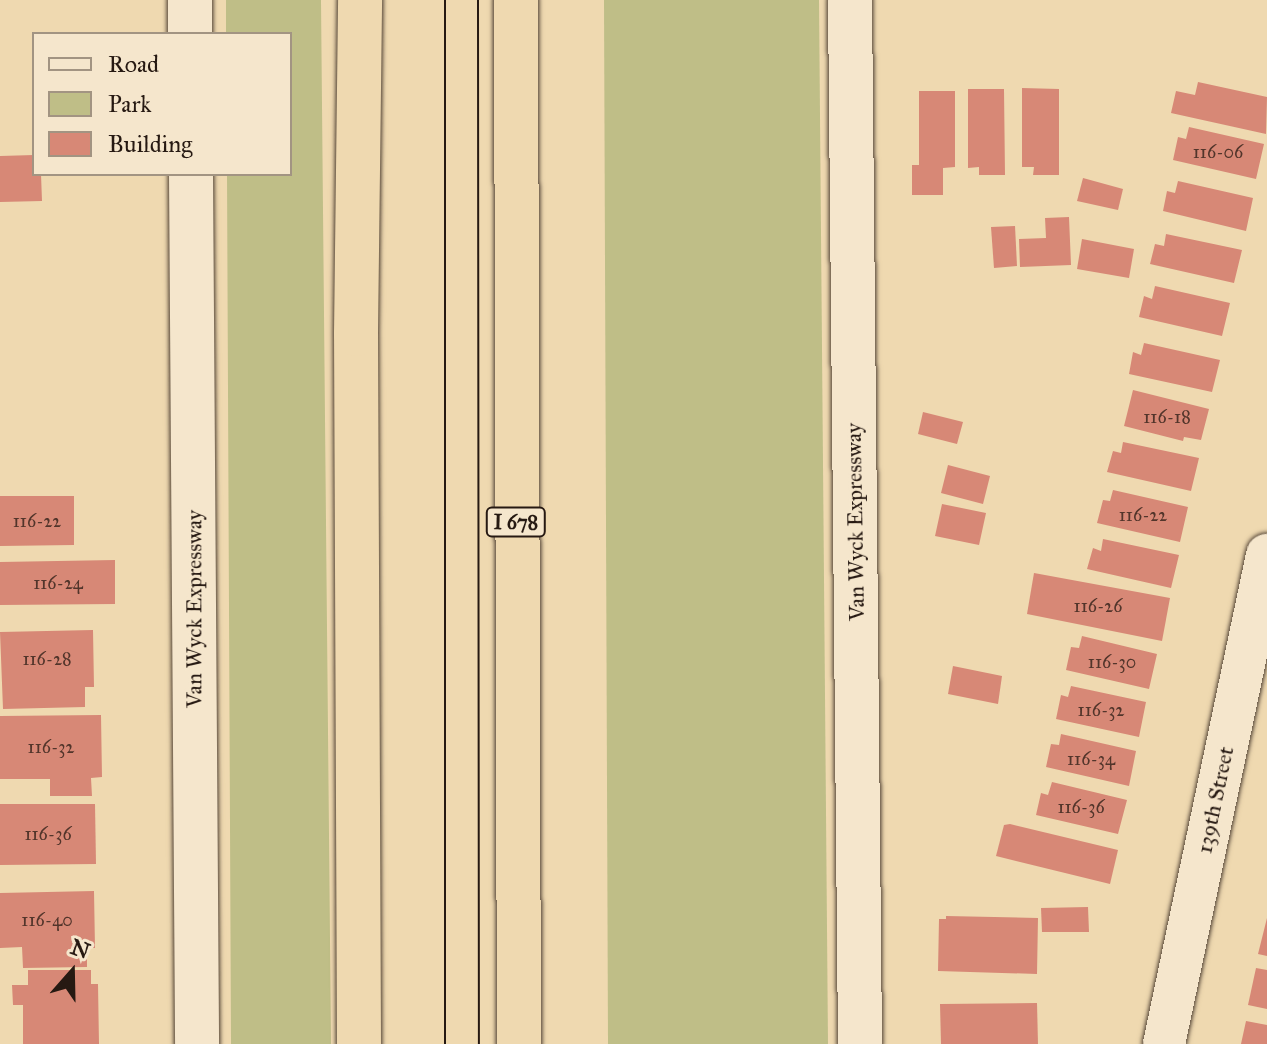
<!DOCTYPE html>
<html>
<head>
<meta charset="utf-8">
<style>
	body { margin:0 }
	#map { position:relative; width:1267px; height:1044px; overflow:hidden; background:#efd9b0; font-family:"IM FELL Great Primer",serif }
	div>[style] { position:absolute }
	.green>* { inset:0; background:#bfbe87 }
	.building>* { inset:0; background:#d78876 }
	.roads { filter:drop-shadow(0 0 2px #58493a) drop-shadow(0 0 2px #58493a) }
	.minor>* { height:42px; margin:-21px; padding:0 21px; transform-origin:21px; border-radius:21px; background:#f5e6cc }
	.secondary>* { height:44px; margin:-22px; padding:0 22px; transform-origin:22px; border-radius:22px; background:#f5e6cc }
	.motorway>* { height:44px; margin:-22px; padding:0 22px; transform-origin:22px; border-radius:22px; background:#efd9b0 }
	.tram>* { height:2px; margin:-1px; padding:0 1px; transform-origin:1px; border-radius:1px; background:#261912 }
	span { translate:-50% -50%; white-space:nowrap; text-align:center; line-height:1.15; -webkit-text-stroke:6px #f5e6cc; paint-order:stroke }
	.number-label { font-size:18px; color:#52352b }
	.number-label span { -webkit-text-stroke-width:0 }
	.shield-label span { padding:2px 6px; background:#f5e6cc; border:2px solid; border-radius:6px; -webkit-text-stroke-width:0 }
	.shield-label { font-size:20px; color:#261912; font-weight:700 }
	.street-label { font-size:22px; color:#261912 }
	.legend { position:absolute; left:32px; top:32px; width:260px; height:144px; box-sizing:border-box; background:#f5e6cc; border:2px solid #a29482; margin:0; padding:10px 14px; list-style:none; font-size:24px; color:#261912 }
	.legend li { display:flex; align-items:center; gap:16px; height:40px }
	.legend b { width:40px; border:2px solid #a29482 }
	.north { position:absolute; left:32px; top:932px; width:80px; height:80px; -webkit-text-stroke:6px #f5e6cc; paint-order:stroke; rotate:20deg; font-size:22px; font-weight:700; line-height:32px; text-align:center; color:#261912 }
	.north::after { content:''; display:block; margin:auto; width:28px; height:36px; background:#261912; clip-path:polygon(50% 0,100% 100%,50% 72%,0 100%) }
</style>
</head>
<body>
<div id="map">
	<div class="green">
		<i style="clip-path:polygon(226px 0,321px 0,331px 1044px,231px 1044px,227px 174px,290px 174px,290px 34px,226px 34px)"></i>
		<i style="clip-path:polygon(604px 0,819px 0,828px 1044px,608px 1044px)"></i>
	</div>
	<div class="building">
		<i style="clip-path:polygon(1198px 82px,1267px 97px,1266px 134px,1171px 113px,1176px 91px,1195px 95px)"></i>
		<i style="clip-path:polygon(1022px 88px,1059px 89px,1059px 175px,1033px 175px,1034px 167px,1022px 167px)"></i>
		<i style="clip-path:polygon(968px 89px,1004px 89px,1005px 175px,979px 175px,979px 167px,968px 168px)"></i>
		<i style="clip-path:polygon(919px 91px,955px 91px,955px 167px,943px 168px,943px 195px,912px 195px,912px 165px,919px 165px)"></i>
		<i style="clip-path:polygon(1189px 127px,1264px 144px,1256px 179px,1173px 160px,1178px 137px,1186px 139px)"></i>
		<i style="clip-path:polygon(34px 155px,34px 174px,41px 174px,42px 201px,0 202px,0 156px)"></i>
		<i style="clip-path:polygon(1083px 178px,1123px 189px,1118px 210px,1077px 201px)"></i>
		<i style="clip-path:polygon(1178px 181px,1253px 198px,1246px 231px,1163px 211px,1167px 191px,1175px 193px)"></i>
		<i style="clip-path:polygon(1069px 217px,1071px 265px,1020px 267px,1019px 239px,1046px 238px,1045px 218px)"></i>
		<i style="clip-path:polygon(1015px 226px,1017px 266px,994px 268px,991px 227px)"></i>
		<i style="clip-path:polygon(1166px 234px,1242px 250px,1234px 283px,1150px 264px,1155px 244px,1164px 246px)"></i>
		<i style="clip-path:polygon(1082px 239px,1134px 249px,1129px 278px,1077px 269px)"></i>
		<i style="clip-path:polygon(1155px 286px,1230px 303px,1222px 336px,1139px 317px,1144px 296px,1152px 299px)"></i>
		<i style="clip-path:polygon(1144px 343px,1220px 360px,1212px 392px,1129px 374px,1133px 352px,1141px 355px)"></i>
		<i style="clip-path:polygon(1133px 390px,1209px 409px,1201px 440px,1184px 437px,1183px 441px,1124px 426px)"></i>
		<i style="clip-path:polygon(923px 412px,963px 422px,957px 444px,918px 434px)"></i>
		<i style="clip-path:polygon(1123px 442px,1199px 458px,1191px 491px,1107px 472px,1113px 451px,1121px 453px)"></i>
		<i style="clip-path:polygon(948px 465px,990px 476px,983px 504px,941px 493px)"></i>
		<i style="clip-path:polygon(1113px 490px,1188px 507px,1180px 542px,1097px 523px,1103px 500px,1110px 501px)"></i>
		<i style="clip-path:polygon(0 496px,74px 496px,74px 545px,0 546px)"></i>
		<i style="clip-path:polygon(942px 504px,986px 513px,979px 545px,935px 536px)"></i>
		<i style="clip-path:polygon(1103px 539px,1179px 555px,1171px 588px,1087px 569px,1093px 548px,1101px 551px)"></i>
		<i style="clip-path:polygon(115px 560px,115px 604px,0 605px,0 562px)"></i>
		<i style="clip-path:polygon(1034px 573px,1170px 598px,1162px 641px,1027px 614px)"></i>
		<i style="clip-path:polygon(93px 630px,94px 687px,85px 687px,85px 707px,3px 709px,0 632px)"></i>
		<i style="clip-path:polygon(1082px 636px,1157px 654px,1149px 689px,1066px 670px,1071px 647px,1079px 648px)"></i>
		<i style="clip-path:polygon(953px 666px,1002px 676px,998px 704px,948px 694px)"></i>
		<i style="clip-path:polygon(1071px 686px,1146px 702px,1139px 737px,1056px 719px,1061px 695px,1068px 697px)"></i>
		<i style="clip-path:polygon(101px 715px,102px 777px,91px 778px,92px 796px,50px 796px,50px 779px,0 779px,0 716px)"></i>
		<i style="clip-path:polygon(1061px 734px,1136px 751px,1129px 786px,1046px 767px,1051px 744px,1059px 745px)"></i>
		<i style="clip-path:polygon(1052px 782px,1127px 800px,1118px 834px,1036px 815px,1041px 793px,1048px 795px)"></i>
		<i style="clip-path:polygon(0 804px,95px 804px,96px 864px,0 865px)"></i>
		<i style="clip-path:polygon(1010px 824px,1118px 850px,1110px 884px,996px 856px,1004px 825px)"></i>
		<i style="clip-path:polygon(94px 891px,95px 948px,87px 948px,87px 967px,23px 968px,22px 947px,0 948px,0 893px)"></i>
		<i style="clip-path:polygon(1088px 907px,1089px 932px,1042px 932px,1041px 908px)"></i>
		<i style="clip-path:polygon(946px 916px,1038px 918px,1037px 974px,938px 971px,939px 919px,946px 919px)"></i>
		<i style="clip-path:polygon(1267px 918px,1267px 956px,1258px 954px)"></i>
		<i style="clip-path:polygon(1256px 968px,1267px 970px,1267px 1009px,1248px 1005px)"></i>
		<i style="clip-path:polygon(28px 970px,91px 970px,91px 984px,98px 984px,99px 1044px,23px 1044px,23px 1005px,13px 1005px,12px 985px,28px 985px)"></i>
		<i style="clip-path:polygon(1037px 1003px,1038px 1044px,941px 1044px,940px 1004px)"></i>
		<i style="clip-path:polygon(1246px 1021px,1267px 1025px,1267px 1044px,1241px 1044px)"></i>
	</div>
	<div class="roads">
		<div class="minor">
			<i style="left:1164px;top:1044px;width:500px;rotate:-78.1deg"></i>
		</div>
		<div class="secondary">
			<i style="left:190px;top:0;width:34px;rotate:90deg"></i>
			<i style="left:850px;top:0;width:1044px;rotate:89.45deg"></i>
			<i style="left:191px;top:174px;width:870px;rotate:89.6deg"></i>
		</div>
		<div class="motorway">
			<i style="left:516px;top:0;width:1044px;rotate:89.84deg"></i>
			<i style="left:359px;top:1044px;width:710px;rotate:-90.24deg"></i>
			<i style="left:356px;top:334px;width:334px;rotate:-89.3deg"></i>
		</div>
	</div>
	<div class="tram">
		<i style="left:478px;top:0;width:1044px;rotate:89.95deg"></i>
		<i style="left:445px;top:1044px;width:1044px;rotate:-90deg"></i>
	</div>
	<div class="number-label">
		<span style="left:1218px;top:152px">116-06</span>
		<span style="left:1167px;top:417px">116-18</span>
		<span style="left:1143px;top:515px">116-22</span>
		<span style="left:37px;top:521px">116-22</span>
		<span style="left:58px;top:583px">116-24</span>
		<span style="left:1098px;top:606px">116-26</span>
		<span style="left:47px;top:659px">116-28</span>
		<span style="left:1112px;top:662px">116-30</span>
		<span style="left:1101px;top:710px">116-32</span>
		<span style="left:51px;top:747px">116-32</span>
		<span style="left:1091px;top:759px">116-34</span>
		<span style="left:1081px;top:807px">116-36</span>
		<span style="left:48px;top:834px">116-36</span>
		<span style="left:47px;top:920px">116-40</span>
	</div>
	<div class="shield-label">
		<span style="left:516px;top:522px">I 678</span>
	</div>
	<div class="street-label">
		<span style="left:855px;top:522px;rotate:-91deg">Van Wyck Expressway</span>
		<span style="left:194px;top:609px;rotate:-90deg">Van Wyck Expressway</span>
		<span style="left:1215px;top:800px;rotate:-78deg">139th Street</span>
	</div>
	<ul class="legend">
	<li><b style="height:10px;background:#f5e6cc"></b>Road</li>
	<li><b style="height:22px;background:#bfbe87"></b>Park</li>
	<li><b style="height:22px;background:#d78876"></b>Building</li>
	</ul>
	<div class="north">N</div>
</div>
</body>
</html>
